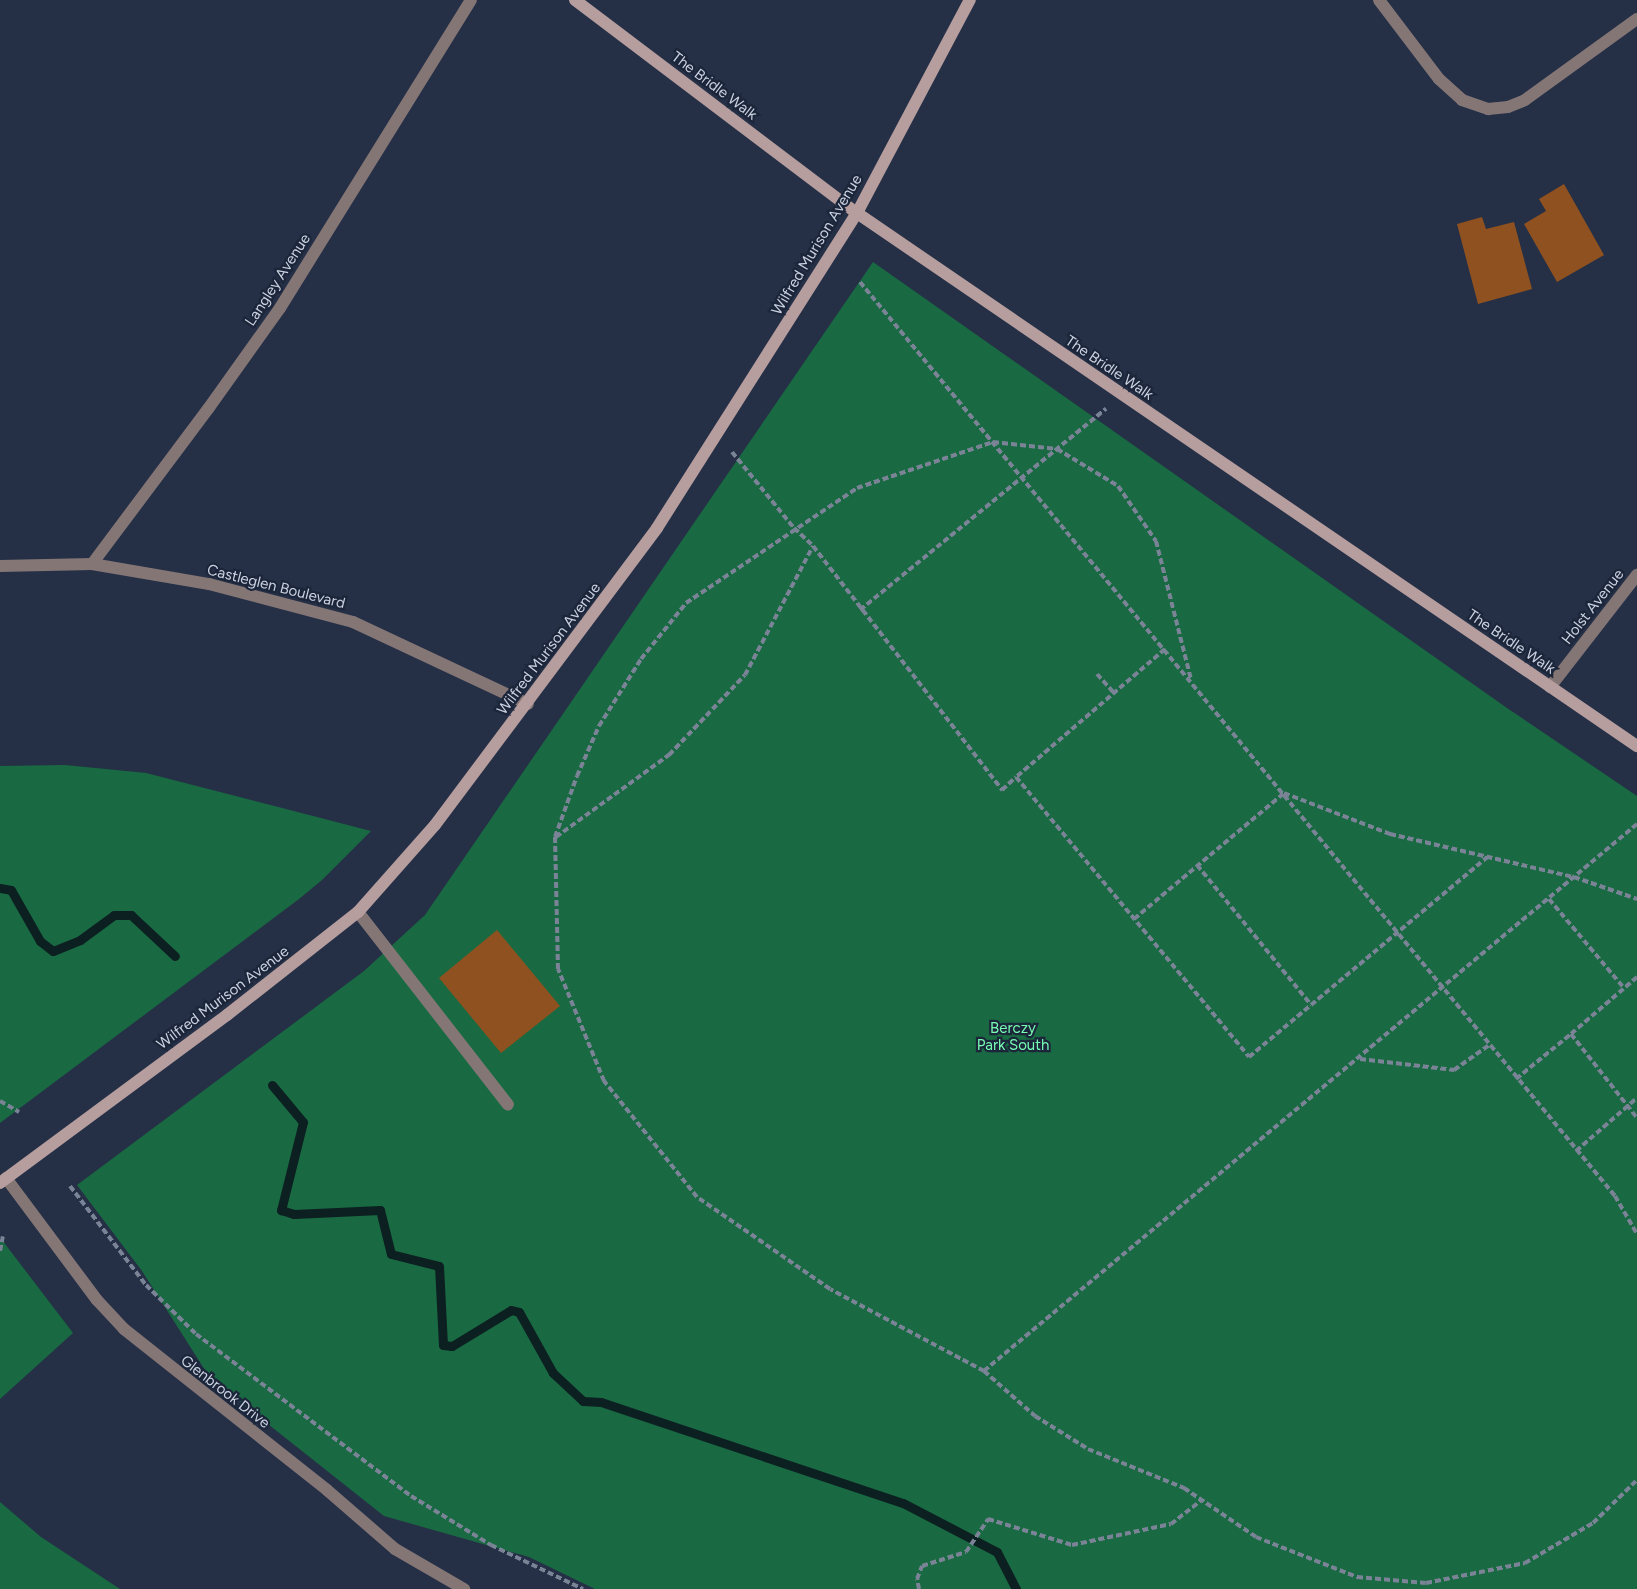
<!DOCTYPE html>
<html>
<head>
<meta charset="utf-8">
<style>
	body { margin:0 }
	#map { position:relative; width:1637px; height:1589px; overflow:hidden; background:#253046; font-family:Figtree,sans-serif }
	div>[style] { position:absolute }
	.green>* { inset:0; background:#196a42 }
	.stream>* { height:9px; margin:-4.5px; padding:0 4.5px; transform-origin:4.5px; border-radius:4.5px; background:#0c2021 }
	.building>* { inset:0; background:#8f511f }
	.path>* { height:4px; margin-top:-2px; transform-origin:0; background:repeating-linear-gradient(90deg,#7b8396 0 6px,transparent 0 9px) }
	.lane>* { height:12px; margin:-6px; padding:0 6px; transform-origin:6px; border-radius:6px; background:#857676 }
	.street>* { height:12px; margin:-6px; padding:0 6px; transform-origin:6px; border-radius:6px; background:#857676 }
	.secondary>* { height:12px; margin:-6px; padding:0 6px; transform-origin:6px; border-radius:6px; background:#b69d9e }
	span { translate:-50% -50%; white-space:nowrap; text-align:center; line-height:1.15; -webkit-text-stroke:4.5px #1c263b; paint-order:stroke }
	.street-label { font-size:15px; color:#cad1e0 }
	.park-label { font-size:15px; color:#76fdb2 }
</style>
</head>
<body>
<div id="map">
	<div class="green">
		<i style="clip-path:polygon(873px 262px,1507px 708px,1637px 796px,1637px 1589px,595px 1589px,529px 1557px,384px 1516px,210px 1378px,142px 1271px,77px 1185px,364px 971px,425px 915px)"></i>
		<i style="clip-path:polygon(65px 765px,146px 773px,371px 831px,322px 880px,299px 899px,0 1123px,0 766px)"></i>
		<i style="clip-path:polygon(2px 1240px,73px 1333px,0 1399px,0 1242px)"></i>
		<i style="clip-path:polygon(0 1502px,41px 1537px,120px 1589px,0 1589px)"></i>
	</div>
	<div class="stream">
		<i style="left:0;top:888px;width:11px;rotate:10deg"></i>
		<i style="left:11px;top:890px;width:59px;rotate:60.4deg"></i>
		<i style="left:40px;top:941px;width:16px;rotate:38deg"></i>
		<i style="left:53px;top:951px;width:29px;rotate:-22deg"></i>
		<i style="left:80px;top:940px;width:42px;rotate:-36.3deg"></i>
		<i style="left:114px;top:915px;width:17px"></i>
		<i style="left:131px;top:915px;width:60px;rotate:43deg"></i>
		<i style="left:272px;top:1085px;width:48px;rotate:50deg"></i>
		<i style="left:303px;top:1122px;width:91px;rotate:104deg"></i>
		<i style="left:281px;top:1210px;width:14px;rotate:17deg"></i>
		<i style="left:294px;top:1214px;width:86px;rotate:-2.7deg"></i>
		<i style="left:380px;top:1210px;width:45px;rotate:76deg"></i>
		<i style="left:391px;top:1254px;width:49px;rotate:14deg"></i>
		<i style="left:439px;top:1266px;width:79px;rotate:87.1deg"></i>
		<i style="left:443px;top:1345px;width:9px;rotate:6deg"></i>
		<i style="left:452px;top:1346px;width:69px;rotate:-31.4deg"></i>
		<i style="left:511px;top:1310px;width:8px;rotate:14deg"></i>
		<i style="left:519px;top:1312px;width:70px;rotate:60.9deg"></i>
		<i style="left:553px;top:1373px;width:41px;rotate:43deg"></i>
		<i style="left:583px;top:1401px;width:18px;rotate:3deg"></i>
		<i style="left:601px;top:1402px;width:318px;rotate:18.5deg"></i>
		<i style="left:903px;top:1503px;width:106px;rotate:27.5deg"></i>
		<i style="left:997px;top:1552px;width:42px;rotate:62.8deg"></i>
	</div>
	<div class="building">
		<i style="clip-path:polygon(1564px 184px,1604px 255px,1557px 282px,1524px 224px,1546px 211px,1539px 199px)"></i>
		<i style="clip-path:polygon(1482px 217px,1486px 229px,1514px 222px,1532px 289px,1478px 304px,1457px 224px)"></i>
		<i style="clip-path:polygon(497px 930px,560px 1006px,501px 1053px,439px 978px)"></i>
	</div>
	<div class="path">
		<i style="left:860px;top:282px;width:1186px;rotate:50.44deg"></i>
		<i style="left:1615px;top:1196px;width:44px;rotate:59.9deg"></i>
		<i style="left:732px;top:452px;width:98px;rotate:50.8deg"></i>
		<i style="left:794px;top:528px;width:26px;rotate:43deg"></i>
		<i style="left:813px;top:546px;width:309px;rotate:52.2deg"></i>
		<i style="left:1002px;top:790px;width:19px;rotate:-43deg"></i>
		<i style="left:860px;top:610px;width:318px;rotate:-39.3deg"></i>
		<i style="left:1165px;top:649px;width:196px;rotate:139.3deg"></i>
		<i style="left:1016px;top:777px;width:364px;rotate:50.2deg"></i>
		<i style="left:1249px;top:1057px;width:311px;rotate:-40deg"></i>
		<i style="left:1097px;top:674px;width:25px;rotate:48deg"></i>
		<i style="left:1637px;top:824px;width:852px;rotate:140.05deg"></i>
		<i style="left:984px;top:1371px;width:68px;rotate:41.4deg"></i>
		<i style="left:1035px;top:1416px;width:62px;rotate:31.9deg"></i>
		<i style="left:1088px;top:1449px;width:104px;rotate:22.1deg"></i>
		<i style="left:1184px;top:1488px;width:87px;rotate:34.2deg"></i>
		<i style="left:1256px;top:1537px;width:109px;rotate:21.6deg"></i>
		<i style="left:1357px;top:1577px;width:69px;rotate:5deg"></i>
		<i style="left:1426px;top:1583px;width:101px;rotate:-11.4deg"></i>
		<i style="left:1525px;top:1563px;width:79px;rotate:-30.5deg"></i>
		<i style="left:1593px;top:1523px;width:62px;rotate:-44.3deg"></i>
		<i style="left:556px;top:837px;width:140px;rotate:-36deg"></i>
		<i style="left:669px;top:755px;width:110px;rotate:-46.5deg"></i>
		<i style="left:745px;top:675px;width:146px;rotate:-62.2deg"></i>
		<i style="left:1197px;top:865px;width:181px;rotate:50.8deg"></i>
		<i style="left:1549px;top:899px;width:116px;rotate:49.9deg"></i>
		<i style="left:1134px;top:919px;width:196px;rotate:-40deg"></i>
		<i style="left:1284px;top:793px;width:114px;rotate:21.1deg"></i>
		<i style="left:1390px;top:834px;width:189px;rotate:13.2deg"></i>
		<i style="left:1574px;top:877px;width:67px;rotate:19.2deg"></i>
		<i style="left:1637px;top:977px;width:87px;rotate:139.2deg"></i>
		<i style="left:1571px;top:1034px;width:107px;rotate:51.8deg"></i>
		<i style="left:1360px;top:1059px;width:95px;rotate:6.7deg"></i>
		<i style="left:1454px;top:1070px;width:43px;rotate:-35.5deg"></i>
		<i style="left:1516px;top:1079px;width:71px;rotate:-39.3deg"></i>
		<i style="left:0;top:1101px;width:22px;rotate:30deg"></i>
		<i style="left:1576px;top:1151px;width:81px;rotate:-41deg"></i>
		<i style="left:70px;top:1186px;width:125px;rotate:52.5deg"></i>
		<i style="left:146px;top:1285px;width:70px;rotate:44.4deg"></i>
		<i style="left:196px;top:1334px;width:269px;rotate:37deg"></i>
		<i style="left:411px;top:1496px;width:94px;rotate:31.5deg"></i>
		<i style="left:491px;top:1545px;width:102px;rotate:25.6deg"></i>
		<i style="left:0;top:1251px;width:15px;rotate:-79deg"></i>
		<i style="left:984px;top:1371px;width:174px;rotate:-152deg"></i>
		<i style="left:830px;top:1289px;width:162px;rotate:-145.3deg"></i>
		<i style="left:697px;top:1197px;width:149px;rotate:-128.7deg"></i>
		<i style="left:604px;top:1081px;width:121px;rotate:-112.3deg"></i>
		<i style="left:558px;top:969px;width:132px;rotate:-91.3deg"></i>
		<i style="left:555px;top:837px;width:65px;rotate:-70.2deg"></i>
		<i style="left:577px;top:776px;width:55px;rotate:-66.3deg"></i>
		<i style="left:599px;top:726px;width:79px;rotate:-57.9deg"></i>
		<i style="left:641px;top:659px;width:72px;rotate:-51.2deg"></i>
		<i style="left:686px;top:603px;width:206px;rotate:-33.9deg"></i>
		<i style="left:857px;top:488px;width:144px;rotate:-18.7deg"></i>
		<i style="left:993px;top:442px;width:64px;rotate:6.2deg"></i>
		<i style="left:1057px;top:449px;width:71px;rotate:31.2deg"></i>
		<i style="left:1118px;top:486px;width:67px;rotate:55.4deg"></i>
		<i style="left:1156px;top:541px;width:142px;rotate:75.8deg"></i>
		<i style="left:919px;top:1589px;width:10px;rotate:-101deg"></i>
		<i style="left:917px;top:1579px;width:14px;rotate:-69deg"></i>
		<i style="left:922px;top:1566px;width:46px;rotate:-17.7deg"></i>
		<i style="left:966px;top:1552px;width:40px;rotate:-56deg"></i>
		<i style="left:988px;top:1519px;width:88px;rotate:17.2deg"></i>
		<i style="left:1072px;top:1545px;width:101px;rotate:-12deg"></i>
		<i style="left:1171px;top:1524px;width:39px;rotate:-38deg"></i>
	</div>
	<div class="lane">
		<i style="left:358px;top:912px;width:244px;rotate:52.1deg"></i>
	</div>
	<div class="street">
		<i style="left:1379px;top:0;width:99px;rotate:52.8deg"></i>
		<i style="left:1439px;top:79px;width:31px;rotate:42deg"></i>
		<i style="left:1462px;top:100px;width:28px;rotate:19deg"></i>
		<i style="left:1488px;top:109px;width:20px;rotate:-6deg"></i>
		<i style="left:1508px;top:107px;width:18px;rotate:-22deg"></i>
		<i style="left:1525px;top:100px;width:138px;rotate:-35.9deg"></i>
		<i style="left:92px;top:564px;width:194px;rotate:-53.2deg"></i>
		<i style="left:208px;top:409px;width:124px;rotate:-54.5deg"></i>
		<i style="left:280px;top:308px;width:362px;rotate:-58.2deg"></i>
		<i style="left:0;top:566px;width:92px;rotate:-1.2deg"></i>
		<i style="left:92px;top:564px;width:119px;rotate:9.7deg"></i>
		<i style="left:209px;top:584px;width:149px;rotate:14.8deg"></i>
		<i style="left:353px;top:622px;width:193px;rotate:25.1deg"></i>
		<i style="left:1550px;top:687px;width:142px;rotate:-52.2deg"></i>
		<i style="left:6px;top:1178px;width:152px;rotate:53.3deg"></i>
		<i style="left:97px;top:1300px;width:40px;rotate:47deg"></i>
		<i style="left:124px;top:1329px;width:259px;rotate:38.4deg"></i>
		<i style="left:327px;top:1490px;width:90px;rotate:40.9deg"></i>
		<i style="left:395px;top:1549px;width:80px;rotate:30.1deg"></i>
	</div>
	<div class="secondary">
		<i style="left:575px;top:0;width:353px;rotate:37.1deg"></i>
		<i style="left:857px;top:213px;width:945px;rotate:34.35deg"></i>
		<i style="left:0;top:1183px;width:282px;rotate:-36.5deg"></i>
		<i style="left:227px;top:1015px;width:167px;rotate:-38.2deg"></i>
		<i style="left:358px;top:912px;width:116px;rotate:-48.5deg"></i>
		<i style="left:435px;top:825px;width:371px;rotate:-53.2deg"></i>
		<i style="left:657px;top:528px;width:373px;rotate:-57.6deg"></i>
		<i style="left:857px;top:213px;width:241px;rotate:-62.1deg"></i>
	</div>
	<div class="street-label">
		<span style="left:714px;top:86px;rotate:37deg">The Bridle Walk</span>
		<span style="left:817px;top:245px;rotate:-59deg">Wilfred Murison Avenue</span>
		<span style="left:278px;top:280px;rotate:-57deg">Langley Avenue</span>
		<span style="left:1109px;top:368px;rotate:34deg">The Bridle Walk</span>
		<span style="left:276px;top:587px;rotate:14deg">Castleglen Boulevard</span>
		<span style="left:1593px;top:607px;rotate:-52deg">Holst Avenue</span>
		<span style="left:1511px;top:642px;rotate:34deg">The Bridle Walk</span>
		<span style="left:549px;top:649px;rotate:-53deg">Wilfred Murison Avenue</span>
		<span style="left:223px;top:998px;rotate:-37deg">Wilfred Murison Avenue</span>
		<span style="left:225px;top:1392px;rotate:38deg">Glenbrook Drive</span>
	</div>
	<div class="park-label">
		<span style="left:1013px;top:1037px">Berczy<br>Park South</span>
	</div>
</div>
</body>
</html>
